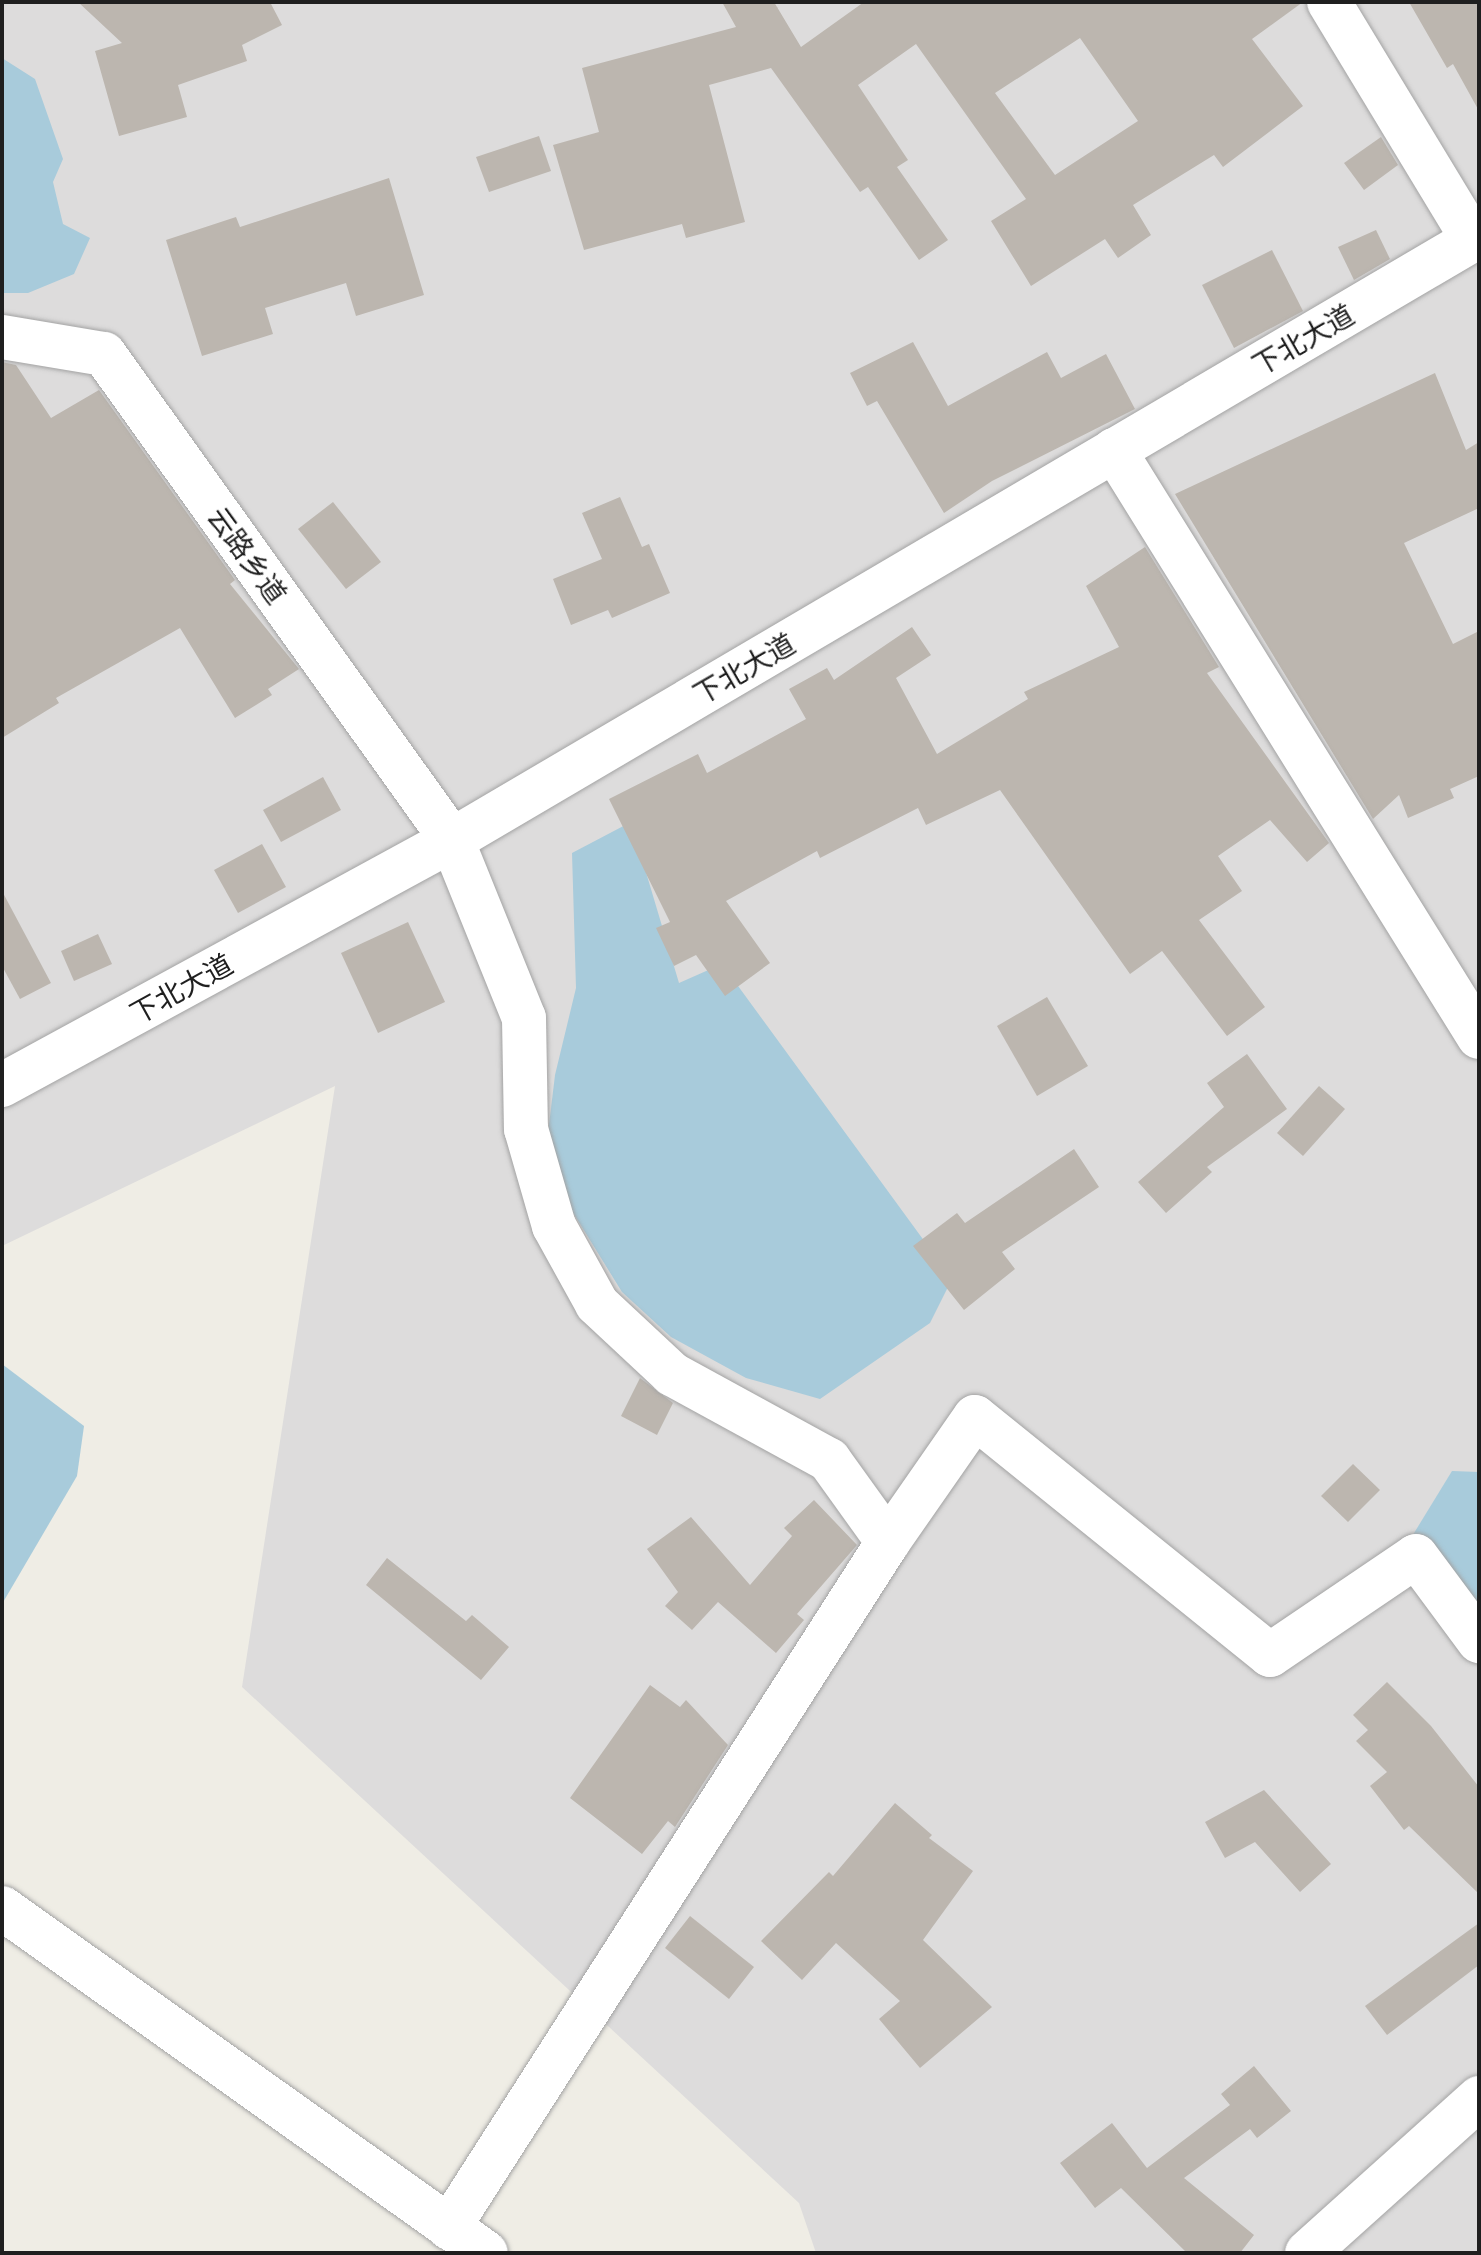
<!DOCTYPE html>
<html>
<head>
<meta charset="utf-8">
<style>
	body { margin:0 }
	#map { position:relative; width:1481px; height:2255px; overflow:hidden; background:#efede5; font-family:Barlow,"Noto Sans SC",sans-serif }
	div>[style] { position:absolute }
	.residential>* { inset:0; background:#dddcdc }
	.water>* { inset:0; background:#a8cbdb }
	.building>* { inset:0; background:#bcb6af }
	.roads { filter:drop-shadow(0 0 2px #a3a3a3) drop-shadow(0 0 2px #a3a3a3) }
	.minor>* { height:44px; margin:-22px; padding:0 22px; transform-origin:22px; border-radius:22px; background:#fff }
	span { translate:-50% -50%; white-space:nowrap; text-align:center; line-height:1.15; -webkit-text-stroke:6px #fff; paint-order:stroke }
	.street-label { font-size:28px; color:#1f1f1f }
	.frame { position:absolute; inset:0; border:4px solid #1f1f1f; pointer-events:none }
</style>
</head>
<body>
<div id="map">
	<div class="residential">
		<i style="clip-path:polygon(2px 2px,1479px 2px,1479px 2253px,816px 2253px,799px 2203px,242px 1687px,335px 1086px,2px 1246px)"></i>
	</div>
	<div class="water">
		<i style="clip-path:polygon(2px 58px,35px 79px,63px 159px,53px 182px,63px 224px,90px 238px,74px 274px,28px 293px,2px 293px)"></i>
		<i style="clip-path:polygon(631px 822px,679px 983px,722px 964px,952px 1279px,930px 1323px,820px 1399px,746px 1378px,671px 1337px,622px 1292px,572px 1211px,548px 1133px,555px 1075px,576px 988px,572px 853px)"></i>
		<i style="clip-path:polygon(2px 1364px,84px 1426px,77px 1476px,2px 1604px)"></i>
		<i style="clip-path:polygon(1452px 1471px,1479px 1472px,1479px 1622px,1411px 1538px)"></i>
	</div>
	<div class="building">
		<i style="clip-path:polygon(78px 2px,270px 2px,282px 25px,242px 45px,247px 61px,178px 85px,187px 117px,119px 136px,95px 51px,122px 43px)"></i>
		<i style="clip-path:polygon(evenodd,722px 2px,774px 2px,801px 47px,864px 2px,1303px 2px,1252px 39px,1303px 106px,1223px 167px,1214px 155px,1133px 205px,1151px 235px,1118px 258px,1105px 239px,1031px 286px,991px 221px,1026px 199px,916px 44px,858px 85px,908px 160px,897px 167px,948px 240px,919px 260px,868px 187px,860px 192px,771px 68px,709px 85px,745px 222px,686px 238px,682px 224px,584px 250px,553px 145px,599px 132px,582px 68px,736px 27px,722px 2px,1080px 38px,1138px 121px,1055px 175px,995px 93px,1080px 38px)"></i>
		<i style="clip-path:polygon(1409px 2px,1479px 2px,1479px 111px,1453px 64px,1447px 68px)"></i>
		<i style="clip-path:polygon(539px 136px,551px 171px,489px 192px,476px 157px)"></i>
		<i style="clip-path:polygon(1381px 137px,1398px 165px,1364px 190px,1344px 163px)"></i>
		<i style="clip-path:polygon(389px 178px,424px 295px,356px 316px,346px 283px,265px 308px,273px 334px,202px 356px,166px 240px,236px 217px,240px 227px)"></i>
		<i style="clip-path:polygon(1376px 230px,1390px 259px,1354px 280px,1338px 247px)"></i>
		<i style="clip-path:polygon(1272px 250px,1303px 311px,1234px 348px,1202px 285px)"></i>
		<i style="clip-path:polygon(913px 342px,948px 406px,1047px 352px,1061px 378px,1106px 354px,1135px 409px,992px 481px,944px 513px,877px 401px,867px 406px,850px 373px)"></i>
		<i style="clip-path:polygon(2px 362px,16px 365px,51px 418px,99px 390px,235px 580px,230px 584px,299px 669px,268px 689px,272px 695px,235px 718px,180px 628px,56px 698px,59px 703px,2px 738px)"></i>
		<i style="clip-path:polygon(1435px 373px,1466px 450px,1479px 442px,1479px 508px,1404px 543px,1453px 644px,1479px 631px,1479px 776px,1450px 789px,1454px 798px,1408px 818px,1399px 795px,1373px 819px,1175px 494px)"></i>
		<i style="clip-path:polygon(620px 497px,642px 547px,649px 544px,670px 593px,612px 618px,608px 610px,571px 625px,553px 579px,602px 559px,582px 513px)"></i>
		<i style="clip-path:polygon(333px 502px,381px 562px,346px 589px,298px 529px)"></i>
		<i style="clip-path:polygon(1145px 547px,1219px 667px,1207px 673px,1329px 843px,1307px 862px,1270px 820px,1218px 856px,1242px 891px,1199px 920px,1265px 1007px,1227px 1036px,1162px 951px,1130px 974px,1000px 790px,926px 825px,918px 808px,820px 858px,817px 851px,726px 901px,770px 963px,725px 996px,696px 955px,674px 966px,656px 928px,670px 922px,609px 799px,698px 754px,707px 773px,806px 719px,789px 689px,827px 668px,834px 680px,912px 627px,931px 655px,896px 678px,937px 754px,1028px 699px,1024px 692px,1119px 647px,1086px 586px)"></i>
		<i style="clip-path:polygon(323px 777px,341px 810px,281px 842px,263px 810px)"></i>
		<i style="clip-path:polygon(262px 844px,286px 887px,238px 913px,214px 870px)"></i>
		<i style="clip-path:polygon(2px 891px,51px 983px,20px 999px,2px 966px)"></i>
		<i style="clip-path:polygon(408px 922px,445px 1002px,378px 1033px,341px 953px)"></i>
		<i style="clip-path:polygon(98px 934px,112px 964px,74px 981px,61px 951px)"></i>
		<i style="clip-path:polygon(1047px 997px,1088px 1066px,1037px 1096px,997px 1026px)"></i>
		<i style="clip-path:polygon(1247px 1054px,1287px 1109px,1207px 1167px,1212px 1172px,1166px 1213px,1138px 1182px,1224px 1107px,1207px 1083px)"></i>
		<i style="clip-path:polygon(1319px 1086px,1345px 1109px,1303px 1156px,1277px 1133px)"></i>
		<i style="clip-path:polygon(1074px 1149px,1099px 1187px,1002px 1252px,1015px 1269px,964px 1310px,913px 1246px,957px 1213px,965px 1223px)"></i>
		<i style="clip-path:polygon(640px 1378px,673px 1403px,657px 1435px,621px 1416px)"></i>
		<i style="clip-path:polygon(1353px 1464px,1380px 1490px,1348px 1522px,1321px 1496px)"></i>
		<i style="clip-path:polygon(814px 1500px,857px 1545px,797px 1614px,804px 1620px,776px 1653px,718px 1602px,692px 1630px,665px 1606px,678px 1592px,647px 1549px,691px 1517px,750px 1585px,792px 1536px,784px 1528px)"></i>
		<i style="clip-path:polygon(387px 1558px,466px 1621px,472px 1615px,509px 1647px,481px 1680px,366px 1585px)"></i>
		<i style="clip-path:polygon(1387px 1682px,1431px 1726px,1479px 1787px,1479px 1894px,1409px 1826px,1404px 1830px,1370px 1786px,1387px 1772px,1356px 1741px,1368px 1730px,1353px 1715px)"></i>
		<i style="clip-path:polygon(650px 1685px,680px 1707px,686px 1700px,728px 1745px,675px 1827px,668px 1821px,642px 1854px,570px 1798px)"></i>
		<i style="clip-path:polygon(1264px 1790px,1331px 1864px,1300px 1892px,1255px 1842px,1225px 1858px,1205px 1822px)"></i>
		<i style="clip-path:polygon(895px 1803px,932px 1835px,929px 1838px,973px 1871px,923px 1940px,992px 2007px,920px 2068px,879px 2019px,900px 2001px,836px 1943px,802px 1980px,761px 1941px,829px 1872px,833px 1876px)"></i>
		<i style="clip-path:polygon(690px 1916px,754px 1967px,729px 1999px,665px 1948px)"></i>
		<i style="clip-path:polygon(1479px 1923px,1479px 1965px,1387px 2035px,1365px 2006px)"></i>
		<i style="clip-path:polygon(1254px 2066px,1291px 2111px,1257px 2138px,1250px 2129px,1184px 2178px,1254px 2235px,1240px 2253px,1187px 2253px,1121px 2188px,1095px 2208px,1060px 2163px,1112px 2123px,1147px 2168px,1230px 2105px,1221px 2094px)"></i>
	</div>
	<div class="roads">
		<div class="minor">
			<i style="left:1329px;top:2px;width:278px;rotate:58.8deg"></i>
			<i style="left:2px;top:337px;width:103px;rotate:9.5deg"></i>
			<i style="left:104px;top:354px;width:598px;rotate:54.4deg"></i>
			<i style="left:452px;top:840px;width:192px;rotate:68deg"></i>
			<i style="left:524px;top:1018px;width:111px;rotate:89deg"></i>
			<i style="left:526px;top:1129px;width:101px;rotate:73.9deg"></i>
			<i style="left:554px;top:1226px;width:89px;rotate:61.1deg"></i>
			<i style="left:597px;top:1304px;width:103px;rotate:43deg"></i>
			<i style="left:672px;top:1374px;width:179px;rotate:28.7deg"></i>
			<i style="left:829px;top:1460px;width:101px;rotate:54.3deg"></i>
			<i style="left:888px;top:1542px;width:814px;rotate:122.65deg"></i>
			<i style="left:1114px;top:450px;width:691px;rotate:58.13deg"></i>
			<i style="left:2px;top:1085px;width:512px;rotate:-28.57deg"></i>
			<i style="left:452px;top:840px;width:1191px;rotate:-30.46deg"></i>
			<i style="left:888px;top:1542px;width:152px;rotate:-55.2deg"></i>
			<i style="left:975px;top:1417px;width:379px;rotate:38.9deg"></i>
			<i style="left:1270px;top:1655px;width:176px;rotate:-34.1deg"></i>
			<i style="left:1416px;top:1556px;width:106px;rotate:53.5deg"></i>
			<i style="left:2px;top:1908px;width:594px;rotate:35.48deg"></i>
			<i style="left:1307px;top:2253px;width:232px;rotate:-42deg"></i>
		</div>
	</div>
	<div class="street-label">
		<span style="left:1303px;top:339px;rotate:-30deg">下北大道</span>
		<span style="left:248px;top:555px;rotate:54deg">云路乡道</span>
		<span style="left:744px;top:668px;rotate:-30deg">下北大道</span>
		<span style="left:181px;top:988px;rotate:-29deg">下北大道</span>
	</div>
	<div class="frame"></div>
</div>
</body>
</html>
